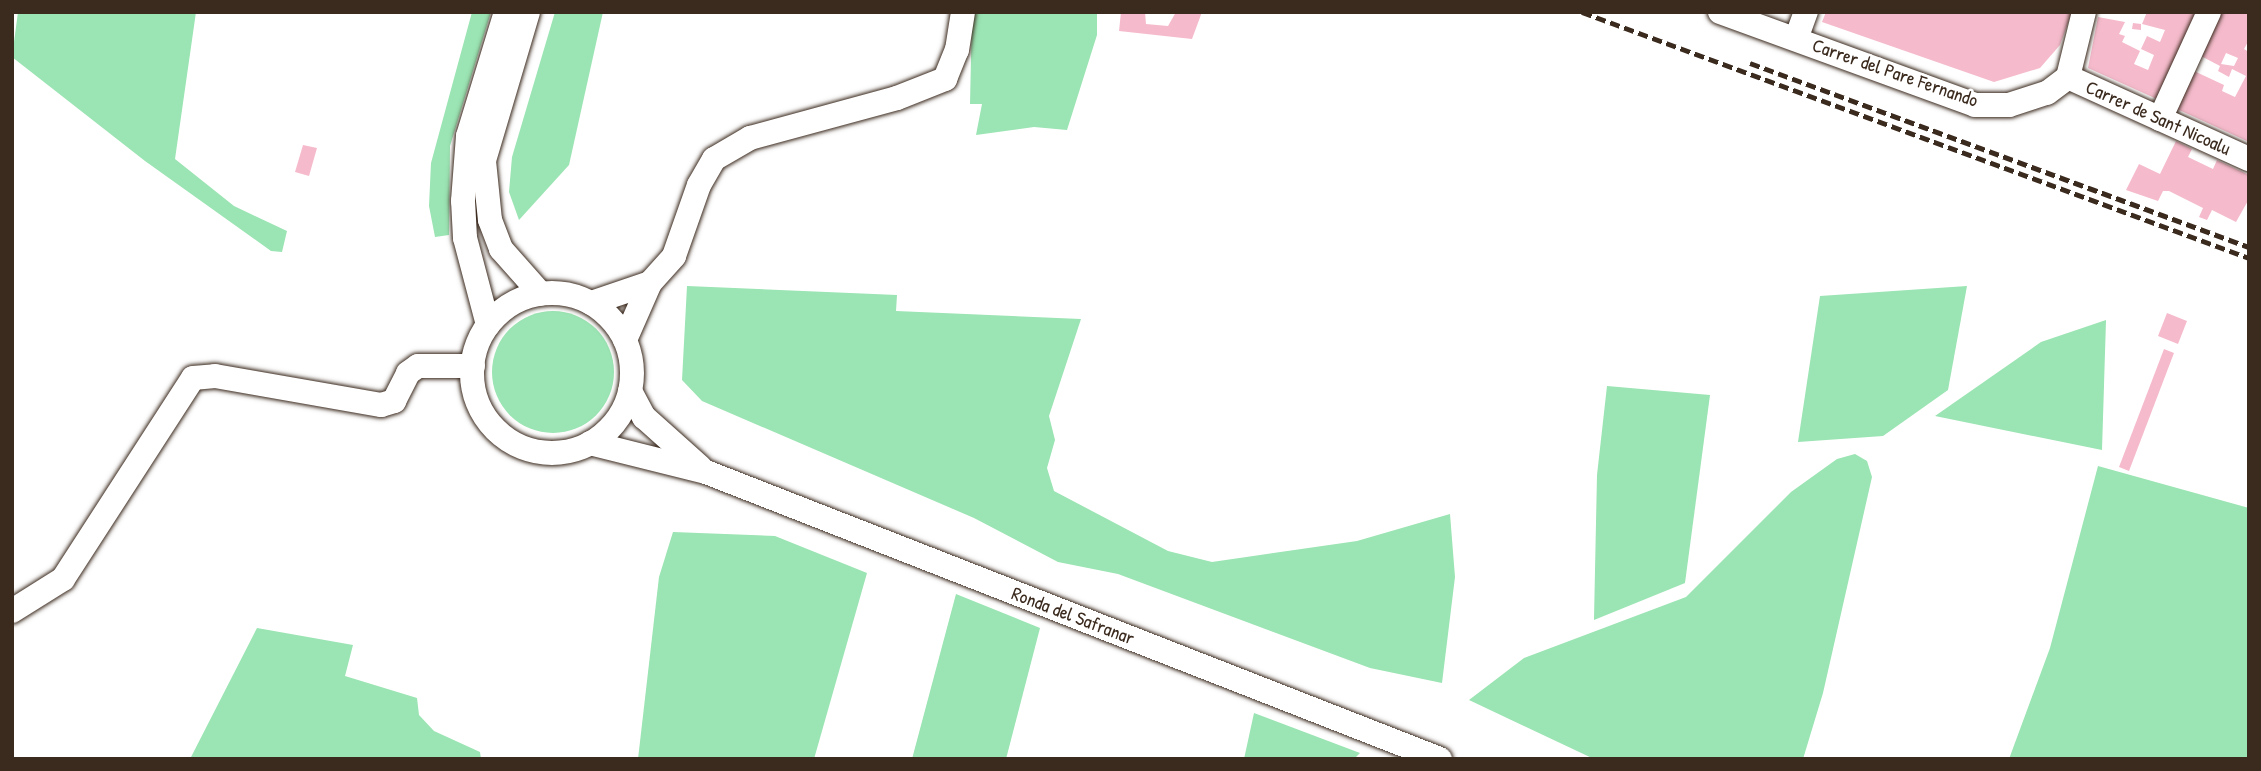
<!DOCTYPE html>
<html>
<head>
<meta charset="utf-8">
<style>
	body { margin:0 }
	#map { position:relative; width:2261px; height:771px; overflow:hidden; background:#fff; font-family:"Patrick Hand",sans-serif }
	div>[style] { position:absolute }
	.green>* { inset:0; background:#9be4b3 }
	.round { border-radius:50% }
	.building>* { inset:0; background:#f5bbcc }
	.roads { filter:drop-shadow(0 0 2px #3b2a1e) drop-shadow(0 0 2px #3b2a1e) }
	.minor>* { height:24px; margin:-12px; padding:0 12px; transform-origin:12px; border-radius:12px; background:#fff }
	.minor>.ring { margin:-12px; padding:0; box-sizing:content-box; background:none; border:24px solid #fff; border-radius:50% }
	.rail>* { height:5px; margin-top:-2.5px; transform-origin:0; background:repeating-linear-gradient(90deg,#3b2a1e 0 10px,transparent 0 15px) }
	span { translate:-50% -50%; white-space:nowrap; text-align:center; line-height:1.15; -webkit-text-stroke:5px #fff; paint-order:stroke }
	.street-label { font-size:19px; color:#3b2a1e }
	.frame { position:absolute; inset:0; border:14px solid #3b2a1e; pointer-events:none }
</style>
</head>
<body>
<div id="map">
	<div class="green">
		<i style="clip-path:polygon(18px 12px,196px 12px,175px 159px,234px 206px,287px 231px,282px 252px,271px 251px,145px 161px,12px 57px)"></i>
		<i style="clip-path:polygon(472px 12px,491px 12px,450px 146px,449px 235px,435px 237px,429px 206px,431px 163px)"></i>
		<i style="clip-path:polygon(555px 12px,603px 12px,569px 165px,519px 220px,509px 192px,512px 157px)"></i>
		<i style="clip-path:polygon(972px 12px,1097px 12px,1097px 35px,1067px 130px,1034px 127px,976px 135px,982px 104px,970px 104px)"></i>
		<i style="clip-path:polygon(687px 286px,897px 295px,896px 311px,1081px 319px,1049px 416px,1055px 440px,1047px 468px,1054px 491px,1168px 551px,1212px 562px,1357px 541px,1450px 514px,1455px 577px,1442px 683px,1370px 668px,1118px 574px,1058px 562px,974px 518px,702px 401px,682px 380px)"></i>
		<i style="clip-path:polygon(1967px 286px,1948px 390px,1883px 436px,1798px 442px,1820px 296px)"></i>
		<i class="round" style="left:492px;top:311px;width:122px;height:122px"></i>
		<i style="clip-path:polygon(2106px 320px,2102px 450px,1935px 416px,2041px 342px)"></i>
		<i style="clip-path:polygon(1607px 386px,1710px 395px,1685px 583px,1594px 620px,1597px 475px)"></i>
		<i style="clip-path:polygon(1855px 454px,1867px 461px,1872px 477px,1823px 693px,1803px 759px,1594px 759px,1469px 700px,1524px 658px,1686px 597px,1791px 492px,1837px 459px)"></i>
		<i style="clip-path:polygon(2098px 466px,2249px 508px,2249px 759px,2009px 759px,2050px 648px)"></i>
		<i style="clip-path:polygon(673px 532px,775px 536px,867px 573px,814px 759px,638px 759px,659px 577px)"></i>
		<i style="clip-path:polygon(956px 594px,1040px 628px,1006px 759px,912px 759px)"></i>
		<i style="clip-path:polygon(257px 628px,353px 645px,345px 676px,417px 698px,419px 715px,434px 731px,480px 752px,481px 759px,190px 759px)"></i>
		<i style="clip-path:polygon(1254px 713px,1360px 753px,1354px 759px,1244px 759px)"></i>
	</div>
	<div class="building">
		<i style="clip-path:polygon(1121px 12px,1145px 12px,1146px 24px,1168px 26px,1176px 12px,1202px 12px,1192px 39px,1119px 31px)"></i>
		<i style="clip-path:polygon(1826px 12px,2072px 12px,2060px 45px,2040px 68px,1994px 82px,1822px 22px)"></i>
		<i style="clip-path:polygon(2147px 12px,2199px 12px,2159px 100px,2088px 68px,2098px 17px,2125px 22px,2119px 34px,2125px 36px,2122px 42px,2140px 51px,2134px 64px,2148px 70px,2154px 55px,2141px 49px,2147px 36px,2160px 42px,2165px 30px,2142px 24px)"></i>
		<i style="clip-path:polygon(evenodd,2221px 12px,2249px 12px,2249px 40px,2244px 49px,2249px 52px,2249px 142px,2177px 109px,2194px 71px,2224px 85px,2222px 91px,2235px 97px,2246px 76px,2232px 69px,2229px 77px,2218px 71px,2220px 66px,2201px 56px,2221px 12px,2226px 53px,2238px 58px,2234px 66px,2221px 64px,2226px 53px)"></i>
		<i style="clip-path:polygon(2133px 23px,2141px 24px,2141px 30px,2132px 29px)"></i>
		<i style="clip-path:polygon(2176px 141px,2192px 149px,2188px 157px,2213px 169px,2217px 160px,2249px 175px,2249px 199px,2236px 222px,2212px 210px,2207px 220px,2199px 217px,2203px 208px,2169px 191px,2163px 191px,2158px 201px,2126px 190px,2139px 164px,2160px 174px)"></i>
		<i style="clip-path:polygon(303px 145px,317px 148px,309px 176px,295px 172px)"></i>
		<i style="clip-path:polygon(2167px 313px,2187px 321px,2178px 344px,2158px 336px)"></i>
		<i style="clip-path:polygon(2164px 349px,2174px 353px,2129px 471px,2119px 467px)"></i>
	</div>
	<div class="roads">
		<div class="minor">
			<i style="left:528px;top:12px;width:155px;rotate:106.5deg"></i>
			<i style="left:484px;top:161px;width:59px;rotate:84.2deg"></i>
			<i style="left:490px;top:220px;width:31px;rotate:69deg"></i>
			<i style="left:501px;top:249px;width:60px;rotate:48.4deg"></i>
			<i style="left:1720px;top:12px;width:271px;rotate:20deg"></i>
			<i style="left:1975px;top:105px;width:34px"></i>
			<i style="left:2009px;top:105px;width:40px;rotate:-18deg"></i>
			<i style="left:2047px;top:93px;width:26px;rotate:-37deg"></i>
			<i style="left:1796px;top:39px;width:29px;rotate:-70deg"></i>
			<i style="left:2068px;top:77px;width:199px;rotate:24.4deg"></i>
			<i style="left:2068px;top:77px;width:67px;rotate:-76.2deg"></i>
			<i style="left:2160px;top:119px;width:118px;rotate:-65.4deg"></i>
			<i class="ring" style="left:472px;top:293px;width:136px;height:136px"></i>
			<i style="left:591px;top:303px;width:62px;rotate:-18.7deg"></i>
			<i style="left:488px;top:325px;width:90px;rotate:-104.8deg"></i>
			<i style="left:465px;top:238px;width:37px;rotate:-93deg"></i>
			<i style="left:463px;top:201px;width:65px;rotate:-85.6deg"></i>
			<i style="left:468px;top:136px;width:130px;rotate:-73deg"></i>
			<i style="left:625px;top:340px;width:62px;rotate:-66.3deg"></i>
			<i style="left:650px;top:283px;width:36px;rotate:-48deg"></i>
			<i style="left:674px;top:256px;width:75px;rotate:-70.6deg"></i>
			<i style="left:699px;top:185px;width:30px;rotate:-60deg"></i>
			<i style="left:714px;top:159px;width:42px;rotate:-30.3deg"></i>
			<i style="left:750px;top:138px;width:152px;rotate:-15.2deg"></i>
			<i style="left:897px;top:98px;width:52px;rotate:-21.6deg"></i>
			<i style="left:945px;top:79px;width:31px;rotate:-68deg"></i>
			<i style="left:957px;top:50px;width:38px;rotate:-81deg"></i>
			<i style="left:630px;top:391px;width:30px;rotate:62deg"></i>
			<i style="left:644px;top:417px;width:75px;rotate:41.8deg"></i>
			<i style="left:590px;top:443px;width:120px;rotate:14deg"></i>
			<i style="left:706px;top:472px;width:788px;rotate:21.36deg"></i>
			<i style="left:12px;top:611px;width:60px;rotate:-32.1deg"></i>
			<i style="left:63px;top:579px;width:239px;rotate:-57.1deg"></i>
			<i style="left:193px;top:378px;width:22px;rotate:-5deg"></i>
			<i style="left:215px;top:376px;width:169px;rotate:9.9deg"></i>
			<i style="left:381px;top:405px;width:14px;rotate:-17deg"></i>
			<i style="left:394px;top:401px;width:31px;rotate:-63deg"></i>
			<i style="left:408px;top:373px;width:12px;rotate:-35deg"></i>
			<i style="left:418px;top:366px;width:55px"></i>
		</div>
	</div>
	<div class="rail">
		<i style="left:1582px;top:12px;width:711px;rotate:20.24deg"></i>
		<i style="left:1750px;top:63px;width:532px;rotate:20.24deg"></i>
	</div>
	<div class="street-label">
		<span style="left:1895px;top:73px;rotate:19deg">Carrer del Pare Fernando</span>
		<span style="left:2158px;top:118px;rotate:24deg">Carrer de Sant Nicoalu</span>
		<span style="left:1073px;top:616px;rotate:21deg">Ronda del Safranar</span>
	</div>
	<div class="frame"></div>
</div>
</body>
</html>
